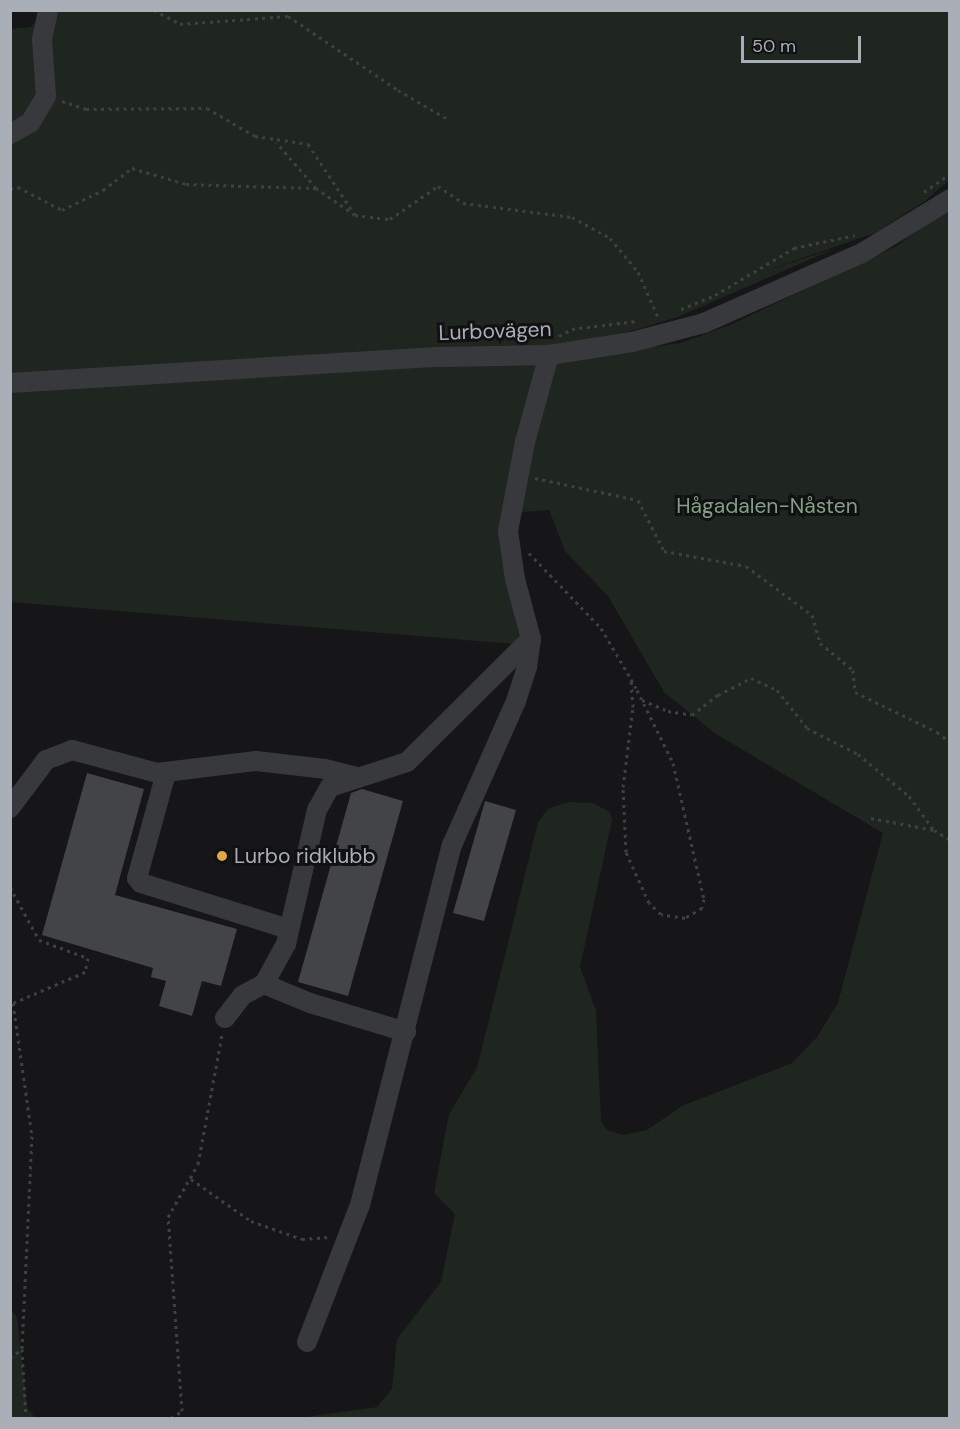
<!DOCTYPE html>
<html>
<head>
<meta charset="utf-8">
<style>
	body { margin:0 }
	#map { position:relative; width:960px; height:1429px; overflow:hidden; background:#161618; font-family:"DM Sans",sans-serif }
	div>[style] { position:absolute }
	.green>* { inset:0; background:#1f261f }
	.building>* { inset:0; background:#434448 }
	.path>* { height:3px; margin-top:-1.5px; transform-origin:0; background:repeating-linear-gradient(90deg,#3e4044 0 3px,transparent 0 7.5px) }
	.minor>* { height:20px; margin:-10px; padding:0 10px; transform-origin:10px; border-radius:10px; background:#38393d }
	.dots>* { width:16px; height:16px; translate:-50% -50%; box-sizing:border-box; border:3px solid #111113; border-radius:50% }
	span { translate:-50% -50%; white-space:nowrap; text-align:center; line-height:1.15; -webkit-text-stroke:6px #111113; paint-order:stroke }
	.street-label { font-size:21px; color:#aaaeb7 }
	.park-label { font-size:21px; color:#82a083 }
	.poi-label { font-size:21px; color:#aaaeb7 }
	.left { translate:0 -50%; text-align:left }
	.frame { position:absolute; inset:0; border:12px solid #aaaeb7; pointer-events:none }
	.scale { position:absolute; left:741px; top:36px; width:120px; height:27px; box-sizing:border-box; border:3px solid #aaaeb7; border-top:0; padding-left:8px; font-size:18px; line-height:21px; white-space:nowrap; color:#aaaeb7; -webkit-text-stroke:4px #111113; paint-order:stroke }
</style>
</head>
<body>
<div id="map">
	<div class="green">
		<i style="clip-path:polygon(46px 10px,949px 11px,949px 180px,925px 201px,875px 233px,756px 274px,836px 248px,678px 317px,524px 363px,681px 343px,730px 325px,897px 246px,949px 205px,949px 1418px,299px 1418px,377px 1407px,392px 1389px,397px 1339px,441px 1282px,455px 1214px,434px 1193px,449px 1114px,477px 1068px,538px 822px,548px 809px,568px 802px,593px 803px,610px 812px,612px 820px,580px 967px,596px 1011px,601px 1121px,607px 1130px,623px 1135px,647px 1130px,682px 1106px,792px 1063px,817px 1037px,838px 1003px,883px 833px,716px 734px,664px 692px,608px 596px,565px 551px,549px 510px,510px 513px,525px 638px,513px 644px,11px 602px,10px 29px,31px 27px)"></i>
		<i style="clip-path:polygon(11px 1310px,17px 1317px,27px 1407px,35px 1418px,11px 1418px)"></i>
	</div>
	<div class="building">
		<i style="clip-path:polygon(87px 773px,144px 789px,115px 895px,237px 929px,221px 986px,202px 981px,192px 1016px,159px 1006px,166px 981px,151px 977px,153px 968px,42px 935px)"></i>
		<i style="clip-path:polygon(362px 789px,403px 801px,348px 996px,298px 982px,351px 793px)"></i>
		<i style="clip-path:polygon(485px 801px,516px 810px,484px 921px,453px 913px)"></i>
	</div>
	<div class="path">
		<i style="left:154px;top:10px;width:30px;rotate:28deg"></i>
		<i style="left:180px;top:24px;width:108px;rotate:-4.2deg"></i>
		<i style="left:288px;top:16px;width:133px;rotate:33.9deg"></i>
		<i style="left:398px;top:90px;width:56px;rotate:30.3deg"></i>
		<i style="left:62px;top:101px;width:25px;rotate:18deg"></i>
		<i style="left:86px;top:109px;width:121px;rotate:-0.5deg"></i>
		<i style="left:207px;top:108px;width:56px;rotate:30.3deg"></i>
		<i style="left:255px;top:136px;width:54px;rotate:8.6deg"></i>
		<i style="left:308px;top:144px;width:85px;rotate:56.5deg"></i>
		<i style="left:355px;top:215px;width:47px;rotate:-145.3deg"></i>
		<i style="left:316px;top:188px;width:61px;rotate:-131deg"></i>
		<i style="left:10px;top:189px;width:8px;rotate:-14deg"></i>
		<i style="left:18px;top:187px;width:50px;rotate:27.6deg"></i>
		<i style="left:62px;top:210px;width:46px;rotate:-26deg"></i>
		<i style="left:103px;top:190px;width:36px;rotate:-37deg"></i>
		<i style="left:132px;top:168px;width:56px;rotate:16.5deg"></i>
		<i style="left:186px;top:184px;width:130px;rotate:1.8deg"></i>
		<i style="left:924px;top:192px;width:32px;rotate:-35deg"></i>
		<i style="left:355px;top:215px;width:35px;rotate:7deg"></i>
		<i style="left:390px;top:219px;width:58px;rotate:-34.5deg"></i>
		<i style="left:438px;top:186px;width:30px;rotate:34deg"></i>
		<i style="left:463px;top:203px;width:110px;rotate:7.3deg"></i>
		<i style="left:572px;top:217px;width:43px;rotate:28.9deg"></i>
		<i style="left:610px;top:238px;width:44px;rotate:50.5deg"></i>
		<i style="left:638px;top:272px;width:49px;rotate:66deg"></i>
		<i style="left:681px;top:309px;width:37px;rotate:-22deg"></i>
		<i style="left:715px;top:295px;width:92px;rotate:-30.7deg"></i>
		<i style="left:794px;top:248px;width:62px;rotate:-12deg"></i>
		<i style="left:559px;top:336px;width:15px;rotate:-28deg"></i>
		<i style="left:572px;top:329px;width:65px;rotate:-7deg"></i>
		<i style="left:535px;top:478px;width:105px;rotate:12.1deg"></i>
		<i style="left:638px;top:500px;width:57px;rotate:63deg"></i>
		<i style="left:664px;top:551px;width:83px;rotate:10.4deg"></i>
		<i style="left:746px;top:566px;width:82px;rotate:36.6deg"></i>
		<i style="left:812px;top:615px;width:29px;rotate:74deg"></i>
		<i style="left:820px;top:643px;width:43px;rotate:39.3deg"></i>
		<i style="left:853px;top:670px;width:22px;rotate:85deg"></i>
		<i style="left:855px;top:692px;width:91px;rotate:26deg"></i>
		<i style="left:937px;top:732px;width:16px;rotate:38deg"></i>
		<i style="left:529px;top:553px;width:104px;rotate:46.2deg"></i>
		<i style="left:601px;top:628px;width:59px;rotate:59.5deg"></i>
		<i style="left:631px;top:679px;width:13px;rotate:61deg"></i>
		<i style="left:637px;top:690px;width:81px;rotate:63.7deg"></i>
		<i style="left:673px;top:763px;width:139px;rotate:77.2deg"></i>
		<i style="left:704px;top:899px;width:9px;rotate:103deg"></i>
		<i style="left:702px;top:908px;width:20px;rotate:150deg"></i>
		<i style="left:685px;top:918px;width:24px;rotate:-171deg"></i>
		<i style="left:661px;top:914px;width:16px;rotate:-137deg"></i>
		<i style="left:649px;top:903px;width:56px;rotate:-114.3deg"></i>
		<i style="left:626px;top:852px;width:65px;rotate:-92.6deg"></i>
		<i style="left:623px;top:787px;width:81px;rotate:-82.9deg"></i>
		<i style="left:633px;top:707px;width:28px;rotate:-94deg"></i>
		<i style="left:642px;top:700px;width:28px;rotate:23deg"></i>
		<i style="left:668px;top:711px;width:24px;rotate:9deg"></i>
		<i style="left:692px;top:715px;width:33px;rotate:-38deg"></i>
		<i style="left:718px;top:695px;width:37px;rotate:-27deg"></i>
		<i style="left:751px;top:678px;width:29px;rotate:25deg"></i>
		<i style="left:777px;top:690px;width:48px;rotate:51.7deg"></i>
		<i style="left:807px;top:728px;width:57px;rotate:27deg"></i>
		<i style="left:858px;top:754px;width:66px;rotate:39.5deg"></i>
		<i style="left:909px;top:796px;width:42px;rotate:53.7deg"></i>
		<i style="left:871px;top:818px;width:64px;rotate:10.8deg"></i>
		<i style="left:934px;top:830px;width:19px;rotate:32deg"></i>
		<i style="left:10px;top:887px;width:60px;rotate:61.3deg"></i>
		<i style="left:39px;top:940px;width:52px;rotate:20.2deg"></i>
		<i style="left:88px;top:958px;width:14px;rotate:102deg"></i>
		<i style="left:85px;top:972px;width:78px;rotate:156.7deg"></i>
		<i style="left:13px;top:1003px;width:134px;rotate:81.9deg"></i>
		<i style="left:32px;top:1136px;width:213px;rotate:92.7deg"></i>
		<i style="left:22px;top:1349px;width:69px;rotate:86.7deg"></i>
		<i style="left:191px;top:1179px;width:73px;rotate:35deg"></i>
		<i style="left:251px;top:1221px;width:54px;rotate:19.4deg"></i>
		<i style="left:302px;top:1239px;width:28px;rotate:-4deg"></i>
		<i style="left:10px;top:1358px;width:15px;rotate:-37deg"></i>
		<i style="left:171px;top:1418px;width:13px;rotate:-32deg"></i>
		<i style="left:182px;top:1411px;width:195px;rotate:-94.1deg"></i>
		<i style="left:168px;top:1217px;width:61px;rotate:-60.5deg"></i>
		<i style="left:198px;top:1164px;width:131px;rotate:-79.5deg"></i>
	</div>
	<div class="minor">
		<i style="left:10px;top:134px;width:23px;rotate:-29deg"></i>
		<i style="left:30px;top:123px;width:31px;rotate:-59deg"></i>
		<i style="left:46px;top:96px;width:57px;rotate:-94deg"></i>
		<i style="left:42px;top:39px;width:30px;rotate:-78deg"></i>
		<i style="left:10px;top:383px;width:432px;rotate:-3.5deg"></i>
		<i style="left:441px;top:357px;width:108px;rotate:-1.1deg"></i>
		<i style="left:549px;top:355px;width:84px;rotate:-8.9deg"></i>
		<i style="left:632px;top:342px;width:74px;rotate:-14.8deg"></i>
		<i style="left:704px;top:323px;width:173px;rotate:-23.9deg"></i>
		<i style="left:862px;top:253px;width:103px;rotate:-31.5deg"></i>
		<i style="left:166px;top:773px;width:109px;rotate:105.4deg"></i>
		<i style="left:137px;top:878px;width:6px;rotate:51deg"></i>
		<i style="left:141px;top:883px;width:155px;rotate:17.3deg"></i>
		<i style="left:10px;top:808px;width:60px;rotate:-53.1deg"></i>
		<i style="left:46px;top:760px;width:28px;rotate:-21deg"></i>
		<i style="left:72px;top:750px;width:88px;rotate:15.1deg"></i>
		<i style="left:157px;top:773px;width:100px;rotate:-6.9deg"></i>
		<i style="left:256px;top:761px;width:69px;rotate:6.6deg"></i>
		<i style="left:325px;top:769px;width:32px;rotate:14deg"></i>
		<i style="left:225px;top:1018px;width:29px;rotate:-52deg"></i>
		<i style="left:243px;top:995px;width:24px;rotate:-28deg"></i>
		<i style="left:406px;top:1032px;width:100px;rotate:-163.2deg"></i>
		<i style="left:310px;top:1003px;width:50px;rotate:-157.6deg"></i>
		<i style="left:264px;top:984px;width:46px;rotate:-61.2deg"></i>
		<i style="left:286px;top:944px;width:138px;rotate:-77deg"></i>
		<i style="left:317px;top:810px;width:26px;rotate:-61deg"></i>
		<i style="left:330px;top:787px;width:81px;rotate:-18deg"></i>
		<i style="left:407px;top:762px;width:175px;rotate:-44.8deg"></i>
		<i style="left:307px;top:1342px;width:147px;rotate:-68.9deg"></i>
		<i style="left:360px;top:1205px;width:372px;rotate:-75.7deg"></i>
		<i style="left:452px;top:845px;width:158px;rotate:-66deg"></i>
		<i style="left:516px;top:701px;width:36px;rotate:-72deg"></i>
		<i style="left:527px;top:667px;width:28px;rotate:-82deg"></i>
		<i style="left:531px;top:639px;width:62px;rotate:-104.9deg"></i>
		<i style="left:515px;top:579px;width:49px;rotate:-98.3deg"></i>
		<i style="left:508px;top:531px;width:91px;rotate:-79.2deg"></i>
		<i style="left:525px;top:442px;width:90px;rotate:-74.6deg"></i>
	</div>
	<div class="dots">
		<i style="left:222px;top:856px;background:#e1a745"></i>
	</div>
	<div class="street-label">
		<span style="left:495px;top:331px;rotate:-2deg">Lurbovägen</span>
	</div>
	<div class="park-label">
		<span style="left:767px;top:506px">Hågadalen-Nåsten</span>
	</div>
	<div class="poi-label">
		<span class="left" style="left:234px;top:856px">Lurbo ridklubb</span>
	</div>
	<div class="frame"></div>
	<div class="scale">50 m</div>
</div>
</body>
</html>
